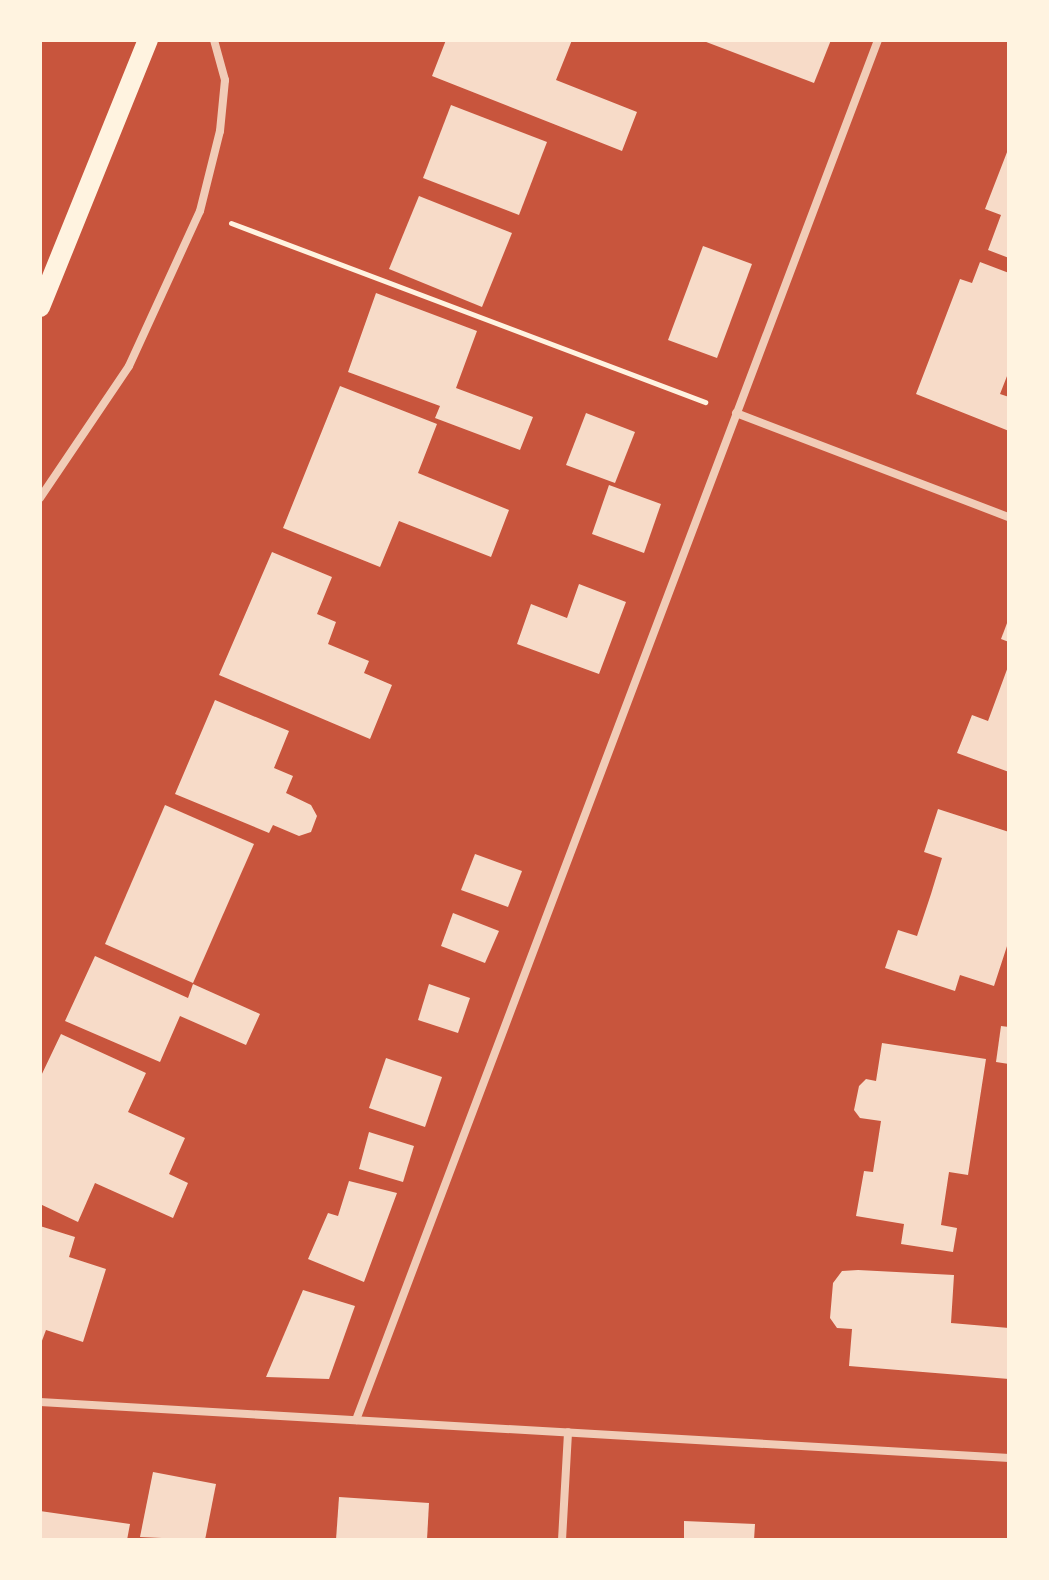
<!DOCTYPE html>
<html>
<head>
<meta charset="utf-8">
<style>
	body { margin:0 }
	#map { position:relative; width:1049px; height:1580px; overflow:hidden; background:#c8553d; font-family:"Public Sans",sans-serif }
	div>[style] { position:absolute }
	.building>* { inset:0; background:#f7dbc8 }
	.path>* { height:5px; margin:-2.5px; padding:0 2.5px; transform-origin:2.5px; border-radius:2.5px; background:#fff3e0 }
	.minor>* { height:8px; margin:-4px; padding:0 4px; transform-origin:4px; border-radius:4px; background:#f1ccb7 }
	.primary>* { height:20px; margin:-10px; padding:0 10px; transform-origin:10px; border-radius:10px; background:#fff3e0 }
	span { translate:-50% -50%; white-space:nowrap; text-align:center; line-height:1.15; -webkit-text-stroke:6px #fff3e0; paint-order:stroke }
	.frame { position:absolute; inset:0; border:42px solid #fff3e0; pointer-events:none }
</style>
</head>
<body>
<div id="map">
	<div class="building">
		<i style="clip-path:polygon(446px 40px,572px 40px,556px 80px,637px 112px,622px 151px,432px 76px)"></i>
		<i style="clip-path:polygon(701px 40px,831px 40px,814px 83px)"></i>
		<i style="clip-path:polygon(451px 105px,547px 142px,519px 215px,423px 178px)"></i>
		<i style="clip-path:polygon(1009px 147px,1009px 258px,988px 250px,1001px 215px,985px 209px)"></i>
		<i style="clip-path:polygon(419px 196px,512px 233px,482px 307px,389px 269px)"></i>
		<i style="clip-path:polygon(703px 246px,752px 264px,717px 358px,668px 340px)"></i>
		<i style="clip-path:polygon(980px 262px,1009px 273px,1009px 371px,1000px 394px,1009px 397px,1009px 431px,916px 394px,960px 279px,972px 283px)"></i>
		<i style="clip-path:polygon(376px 293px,477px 331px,456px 388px,533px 417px,520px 450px,435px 418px,440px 406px,348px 372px)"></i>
		<i style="clip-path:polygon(340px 386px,437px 424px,418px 473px,509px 510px,491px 557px,399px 521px,380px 567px,283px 528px)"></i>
		<i style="clip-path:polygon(586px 413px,635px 432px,615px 483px,566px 465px)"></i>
		<i style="clip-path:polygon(609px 485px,661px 504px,644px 553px,592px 534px)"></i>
		<i style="clip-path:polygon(272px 552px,332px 577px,317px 614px,336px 622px,328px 644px,369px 661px,364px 673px,392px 685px,370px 739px,219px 675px)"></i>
		<i style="clip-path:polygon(579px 584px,626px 602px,599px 674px,517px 644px,531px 604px,567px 618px)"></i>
		<i style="clip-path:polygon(1009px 618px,1009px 642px,1001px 639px)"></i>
		<i style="clip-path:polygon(1009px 664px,1009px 772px,957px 753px,972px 715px,988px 721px)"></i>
		<i style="clip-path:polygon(215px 700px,289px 731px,274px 768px,293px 776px,286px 793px,311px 805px,317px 816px,311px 832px,299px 836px,273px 825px,269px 833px,175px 794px)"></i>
		<i style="clip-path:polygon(165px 805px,254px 844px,193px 983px,105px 944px)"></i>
		<i style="clip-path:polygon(938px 809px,1009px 832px,1009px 940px,994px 986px,960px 975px,955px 991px,885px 968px,898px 930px,917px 936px,931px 894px,942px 858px,924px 852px)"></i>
		<i style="clip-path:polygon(475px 854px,522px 871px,508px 907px,461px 890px)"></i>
		<i style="clip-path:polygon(453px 913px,499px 931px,485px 963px,441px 946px)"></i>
		<i style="clip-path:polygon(95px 956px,188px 998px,193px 984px,260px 1014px,246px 1045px,180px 1016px,160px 1062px,65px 1021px)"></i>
		<i style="clip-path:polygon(429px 984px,470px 998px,458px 1033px,418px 1020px)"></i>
		<i style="clip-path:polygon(1001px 1026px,1009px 1027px,1009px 1064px,996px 1062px)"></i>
		<i style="clip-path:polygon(61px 1034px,146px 1073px,128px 1112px,185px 1138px,169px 1174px,188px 1183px,173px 1218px,95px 1183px,78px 1222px,40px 1204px,40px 1078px)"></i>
		<i style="clip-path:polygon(882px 1043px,986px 1059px,968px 1175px,949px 1172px,941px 1225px,957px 1228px,953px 1252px,901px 1244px,904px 1224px,856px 1216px,864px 1171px,873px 1172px,881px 1121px,860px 1118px,854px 1110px,859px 1086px,866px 1079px,876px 1081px)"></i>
		<i style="clip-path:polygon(386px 1058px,442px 1077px,425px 1127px,369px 1108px)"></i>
		<i style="clip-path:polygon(369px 1132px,414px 1146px,403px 1182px,359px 1169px)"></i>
		<i style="clip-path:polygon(349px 1181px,397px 1193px,364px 1282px,308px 1259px,328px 1213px,338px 1216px)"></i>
		<i style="clip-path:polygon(40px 1226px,75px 1237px,69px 1257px,106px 1269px,83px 1342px,46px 1330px,40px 1346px)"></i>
		<i style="clip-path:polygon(858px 1270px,954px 1275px,951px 1323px,1009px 1328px,1009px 1379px,849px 1366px,852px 1329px,837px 1328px,830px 1318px,833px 1283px,842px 1271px)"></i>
		<i style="clip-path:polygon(303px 1290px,355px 1306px,329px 1379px,266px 1377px)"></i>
		<i style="clip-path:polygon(153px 1472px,216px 1484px,205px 1540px,140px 1537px)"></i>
		<i style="clip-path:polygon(339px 1497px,429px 1503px,427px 1540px,336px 1540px)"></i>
		<i style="clip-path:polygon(40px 1511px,130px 1524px,127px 1540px,40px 1540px)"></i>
		<i style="clip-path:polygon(684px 1521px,755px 1524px,754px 1540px,684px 1540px)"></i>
	</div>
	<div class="path">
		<i style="left:231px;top:223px;width:507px;rotate:20.69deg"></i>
	</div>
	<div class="minor">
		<i style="left:736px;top:413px;width:292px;rotate:20.9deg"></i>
		<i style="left:40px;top:498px;width:159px;rotate:-56deg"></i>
		<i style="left:129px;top:366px;width:170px;rotate:-65.4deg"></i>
		<i style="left:200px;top:211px;width:82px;rotate:-76deg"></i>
		<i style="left:220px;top:131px;width:51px;rotate:-84.4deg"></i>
		<i style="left:225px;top:80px;width:41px;rotate:-105.4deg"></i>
		<i style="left:40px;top:1402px;width:971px;rotate:3.31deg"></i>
		<i style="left:356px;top:1420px;width:1475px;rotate:-69.28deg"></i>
		<i style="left:562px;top:1540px;width:108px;rotate:-86.8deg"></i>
	</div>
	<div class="primary">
		<i style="left:40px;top:307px;width:288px;rotate:-68deg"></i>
	</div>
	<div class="frame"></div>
</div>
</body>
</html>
